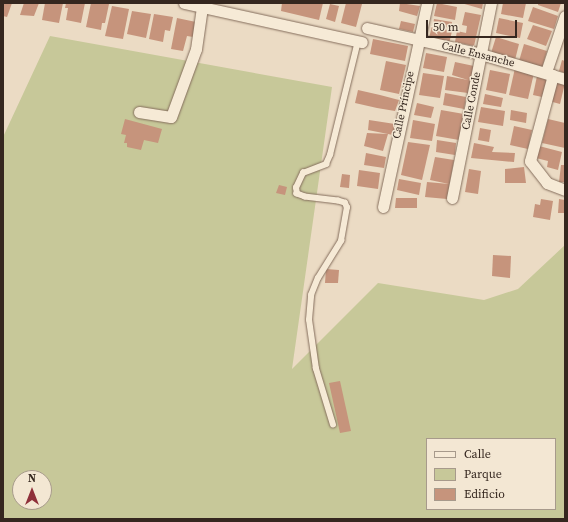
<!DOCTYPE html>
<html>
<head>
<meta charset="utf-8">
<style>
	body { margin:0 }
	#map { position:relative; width:568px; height:522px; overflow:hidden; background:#ebdbc4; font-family:"Source Serif 4",serif }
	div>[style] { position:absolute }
	.green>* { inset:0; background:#c7c899 }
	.building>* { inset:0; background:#c6947c }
	.roads { filter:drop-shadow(0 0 1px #846d5c) drop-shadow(0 0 1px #846d5c) }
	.service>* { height:5.5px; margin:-2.75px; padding:0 2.75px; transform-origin:2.75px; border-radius:2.75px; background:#f6ead6 }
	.minor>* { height:11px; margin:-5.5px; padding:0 5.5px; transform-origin:5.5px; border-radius:5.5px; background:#f6ead6 }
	span { translate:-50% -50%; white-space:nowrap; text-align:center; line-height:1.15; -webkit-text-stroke:3px #f3e7d3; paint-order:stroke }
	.street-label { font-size:11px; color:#35271f }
	.frame { position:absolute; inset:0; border:4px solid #35271f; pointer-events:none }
	.legend { position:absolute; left:426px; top:438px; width:130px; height:72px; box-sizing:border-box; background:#f3e7d3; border:1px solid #a79a8b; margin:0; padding:5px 7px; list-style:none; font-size:12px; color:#35271f }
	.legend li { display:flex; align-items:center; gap:8px; height:20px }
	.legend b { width:20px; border:1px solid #a79a8b }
	.north { position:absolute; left:12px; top:470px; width:40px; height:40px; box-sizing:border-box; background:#f3e7d3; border:1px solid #a79a8b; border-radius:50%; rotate:0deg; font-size:11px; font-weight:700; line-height:16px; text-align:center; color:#35271f }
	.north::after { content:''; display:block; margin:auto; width:14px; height:18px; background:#8f303a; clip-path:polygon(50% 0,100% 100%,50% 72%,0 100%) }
	.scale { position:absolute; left:426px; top:20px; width:91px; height:18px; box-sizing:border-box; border:2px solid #35271f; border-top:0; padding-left:5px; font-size:12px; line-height:14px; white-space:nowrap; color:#35271f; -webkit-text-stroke:3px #f3e7d3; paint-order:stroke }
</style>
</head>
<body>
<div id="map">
	<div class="green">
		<i style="clip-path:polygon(evenodd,50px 36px,332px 87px,292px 369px,378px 283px,484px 300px,518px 289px,565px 245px,565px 519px,3px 519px,3px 137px,50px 36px,427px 439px,555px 439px,555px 509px,427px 509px,427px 439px,50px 36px,20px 478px,44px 478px,44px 502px,20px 502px,20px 478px)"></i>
	</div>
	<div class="building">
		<i style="clip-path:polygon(3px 3px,12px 3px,7px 17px,3px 16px)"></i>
		<i style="clip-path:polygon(24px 3px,39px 3px,34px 16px,20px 15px)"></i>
		<i style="clip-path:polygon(45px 3px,63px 3px,59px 23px,42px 20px)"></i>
		<i style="clip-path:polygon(66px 3px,85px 3px,81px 23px,66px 20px,68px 8px,65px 8px)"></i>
		<i style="clip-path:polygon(91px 3px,109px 4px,105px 23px,102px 23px,101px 30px,86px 27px)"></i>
		<i style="clip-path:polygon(282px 3px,323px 3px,319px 20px,281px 11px)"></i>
		<i style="clip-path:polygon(346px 3px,362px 4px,356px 27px,341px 23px)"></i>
		<i style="clip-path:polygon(400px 3px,420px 6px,417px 16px,399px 11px)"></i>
		<i style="clip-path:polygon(437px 3px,457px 7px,455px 20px,434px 16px)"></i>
		<i style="clip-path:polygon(461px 3px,483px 3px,482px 9px)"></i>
		<i style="clip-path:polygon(503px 3px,526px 3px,523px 18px,501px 14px)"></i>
		<i style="clip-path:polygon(538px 3px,561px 3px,558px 12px,538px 5px)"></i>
		<i style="clip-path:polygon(330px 4px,339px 6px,335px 22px,326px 19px)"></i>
		<i style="clip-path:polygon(112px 6px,129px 9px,123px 39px,105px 36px)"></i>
		<i style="clip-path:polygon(533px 7px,558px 16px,554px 29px,528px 21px)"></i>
		<i style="clip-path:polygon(132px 11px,151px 14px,146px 38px,127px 34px)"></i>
		<i style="clip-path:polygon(465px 12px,481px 15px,474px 46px,455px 42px,457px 31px,466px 33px,467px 26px,462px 25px)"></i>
		<i style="clip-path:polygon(154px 14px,173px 17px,170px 31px,165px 30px,163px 42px,149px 39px)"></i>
		<i style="clip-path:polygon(177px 18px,196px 22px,193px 37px,187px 36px,183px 51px,171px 49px)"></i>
		<i style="clip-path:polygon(499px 18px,523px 23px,520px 38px,496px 33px)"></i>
		<i style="clip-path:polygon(434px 19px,452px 22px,451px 28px,433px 25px)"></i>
		<i style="clip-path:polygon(401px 21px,415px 24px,413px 32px,399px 29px)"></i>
		<i style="clip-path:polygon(533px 25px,552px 31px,546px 46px,527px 39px)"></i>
		<i style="clip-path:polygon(432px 26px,452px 31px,449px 44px,429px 38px)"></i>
		<i style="clip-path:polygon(496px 37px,519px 44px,515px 60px,491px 53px)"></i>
		<i style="clip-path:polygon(373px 39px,408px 46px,405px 61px,370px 54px)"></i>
		<i style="clip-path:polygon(524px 44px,547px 51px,542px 68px,519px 61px)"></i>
		<i style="clip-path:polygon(426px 53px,447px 57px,444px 72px,423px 68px)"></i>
		<i style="clip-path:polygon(562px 60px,565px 61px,565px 73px,559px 71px)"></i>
		<i style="clip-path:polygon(386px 61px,406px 65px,399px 94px,380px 90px)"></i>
		<i style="clip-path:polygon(455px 62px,474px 66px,468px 93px,445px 90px,447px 76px,468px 80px,452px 75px)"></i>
		<i style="clip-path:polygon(515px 68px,534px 73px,528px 99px,509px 95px)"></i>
		<i style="clip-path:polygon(490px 70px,510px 74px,506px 94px,486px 90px)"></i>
		<i style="clip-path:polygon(423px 73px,444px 76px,440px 98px,419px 95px)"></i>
		<i style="clip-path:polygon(537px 76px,547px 78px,542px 97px,533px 95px)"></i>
		<i style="clip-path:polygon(556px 80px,565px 83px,560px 104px,549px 101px)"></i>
		<i style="clip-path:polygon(358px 90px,380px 95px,399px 100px,395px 111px,377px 108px,355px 103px)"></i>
		<i style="clip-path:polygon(445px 93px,466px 97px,464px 109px,443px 105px)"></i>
		<i style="clip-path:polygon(485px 94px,503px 98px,501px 107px,483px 104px)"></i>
		<i style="clip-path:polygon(417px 103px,434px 107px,431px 118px,414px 115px)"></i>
		<i style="clip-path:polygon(481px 107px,505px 111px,503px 126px,478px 122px)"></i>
		<i style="clip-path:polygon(441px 110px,464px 114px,459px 140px,436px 136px)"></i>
		<i style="clip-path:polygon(511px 110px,527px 113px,526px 123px,510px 120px)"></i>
		<i style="clip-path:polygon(125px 119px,162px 129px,158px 143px,144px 140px,141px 150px,127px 147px,127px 143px,124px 143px,126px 135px,121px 134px)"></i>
		<i style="clip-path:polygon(548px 119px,565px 123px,565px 148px,542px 143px)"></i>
		<i style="clip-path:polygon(369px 120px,395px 124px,393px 135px,388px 134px,383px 151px,364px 146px,367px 133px,388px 134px,368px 130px)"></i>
		<i style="clip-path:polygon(413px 120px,435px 124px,432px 141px,410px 138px)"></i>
		<i style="clip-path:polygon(514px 126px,532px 130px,528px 149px,510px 145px)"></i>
		<i style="clip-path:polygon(480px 128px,491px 130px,489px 142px,478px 140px)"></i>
		<i style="clip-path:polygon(437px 140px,456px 143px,455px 155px,436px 152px)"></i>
		<i style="clip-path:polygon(408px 142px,430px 145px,422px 180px,401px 175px)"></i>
		<i style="clip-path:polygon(474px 143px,494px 147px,492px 152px,515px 153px,514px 162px,471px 158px)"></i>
		<i style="clip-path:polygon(539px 146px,562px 152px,558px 170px,547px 167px,548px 161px,536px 158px)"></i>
		<i style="clip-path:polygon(366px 153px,386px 157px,384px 168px,364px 165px)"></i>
		<i style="clip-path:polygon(435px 157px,454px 160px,447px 199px,425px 197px,427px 182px,449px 184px,430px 180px)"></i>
		<i style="clip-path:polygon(561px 165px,565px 165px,565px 182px,559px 182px)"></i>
		<i style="clip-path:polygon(524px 167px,526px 183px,505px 183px,505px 169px)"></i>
		<i style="clip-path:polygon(469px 169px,481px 171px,478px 194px,465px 192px)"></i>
		<i style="clip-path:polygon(359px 170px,380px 173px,378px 189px,357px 186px)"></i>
		<i style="clip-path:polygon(342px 174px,350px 175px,349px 188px,340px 187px)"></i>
		<i style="clip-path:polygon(399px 179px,421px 183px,419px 195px,397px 190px)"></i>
		<i style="clip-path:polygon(279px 185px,287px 187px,285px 195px,276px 193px)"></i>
		<i style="clip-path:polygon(396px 198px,417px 198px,417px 208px,395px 208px)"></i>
		<i style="clip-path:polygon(541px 199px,553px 201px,550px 220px,533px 217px,535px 204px,540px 205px)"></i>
		<i style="clip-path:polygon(559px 199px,565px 200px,565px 213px,558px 213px)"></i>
		<i style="clip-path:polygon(493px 255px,511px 256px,510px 278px,492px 276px)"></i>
		<i style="clip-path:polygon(326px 269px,339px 270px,338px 283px,325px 283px)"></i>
		<i style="clip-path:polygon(340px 381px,351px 431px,340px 433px,329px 383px)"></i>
	</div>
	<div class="roads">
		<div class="service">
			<i style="left:333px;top:425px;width:59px;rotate:-106.9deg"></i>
			<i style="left:316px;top:369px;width:49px;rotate:-98.1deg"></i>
			<i style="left:309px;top:320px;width:25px;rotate:-85deg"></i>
			<i style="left:311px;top:295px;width:18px;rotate:-68deg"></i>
			<i style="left:318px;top:278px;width:44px;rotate:-58.1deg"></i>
			<i style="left:341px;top:241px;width:34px;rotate:-80deg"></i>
			<i style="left:347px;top:208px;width:5px;rotate:-112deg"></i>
			<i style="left:345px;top:203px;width:7px;rotate:-164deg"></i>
			<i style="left:338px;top:201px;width:33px;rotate:-173deg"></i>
			<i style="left:305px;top:197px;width:9px;rotate:-159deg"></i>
			<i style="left:297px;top:194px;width:6px;rotate:-99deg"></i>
			<i style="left:296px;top:188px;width:17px;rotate:-65deg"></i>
			<i style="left:303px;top:173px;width:25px;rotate:-21deg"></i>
			<i style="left:326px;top:164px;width:10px;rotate:-66deg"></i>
			<i style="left:330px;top:155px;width:117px;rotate:-76.2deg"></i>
		</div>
		<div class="minor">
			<i style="left:184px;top:3px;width:182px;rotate:12.4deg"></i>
			<i style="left:367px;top:28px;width:117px;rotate:12.8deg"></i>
			<i style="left:481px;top:54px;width:88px;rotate:16.6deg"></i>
			<i style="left:546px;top:72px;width:59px;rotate:-71.3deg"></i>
			<i style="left:553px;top:75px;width:89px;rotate:105deg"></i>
			<i style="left:530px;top:161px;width:28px;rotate:52deg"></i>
			<i style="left:547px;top:183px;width:19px;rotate:21deg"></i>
			<i style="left:139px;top:112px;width:32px;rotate:9deg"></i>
			<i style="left:171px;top:117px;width:72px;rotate:-69.8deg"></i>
			<i style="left:196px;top:49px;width:42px;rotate:-81.9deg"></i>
			<i style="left:452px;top:198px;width:199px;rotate:-78.7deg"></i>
			<i style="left:383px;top:207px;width:209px;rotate:-77.8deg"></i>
		</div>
	</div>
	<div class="street-label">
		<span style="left:478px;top:55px;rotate:14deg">Calle Ensanche</span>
		<span style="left:472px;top:101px;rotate:-79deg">Calle Conde</span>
		<span style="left:404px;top:105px;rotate:-78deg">Calle Príncipe</span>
	</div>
	<div class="frame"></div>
	<ul class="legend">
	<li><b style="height:5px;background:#f6ead6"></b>Calle</li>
	<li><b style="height:11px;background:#c7c899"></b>Parque</li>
	<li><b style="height:11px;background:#c6947c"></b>Edificio</li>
	</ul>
	<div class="north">N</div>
	<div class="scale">50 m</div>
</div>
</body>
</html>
